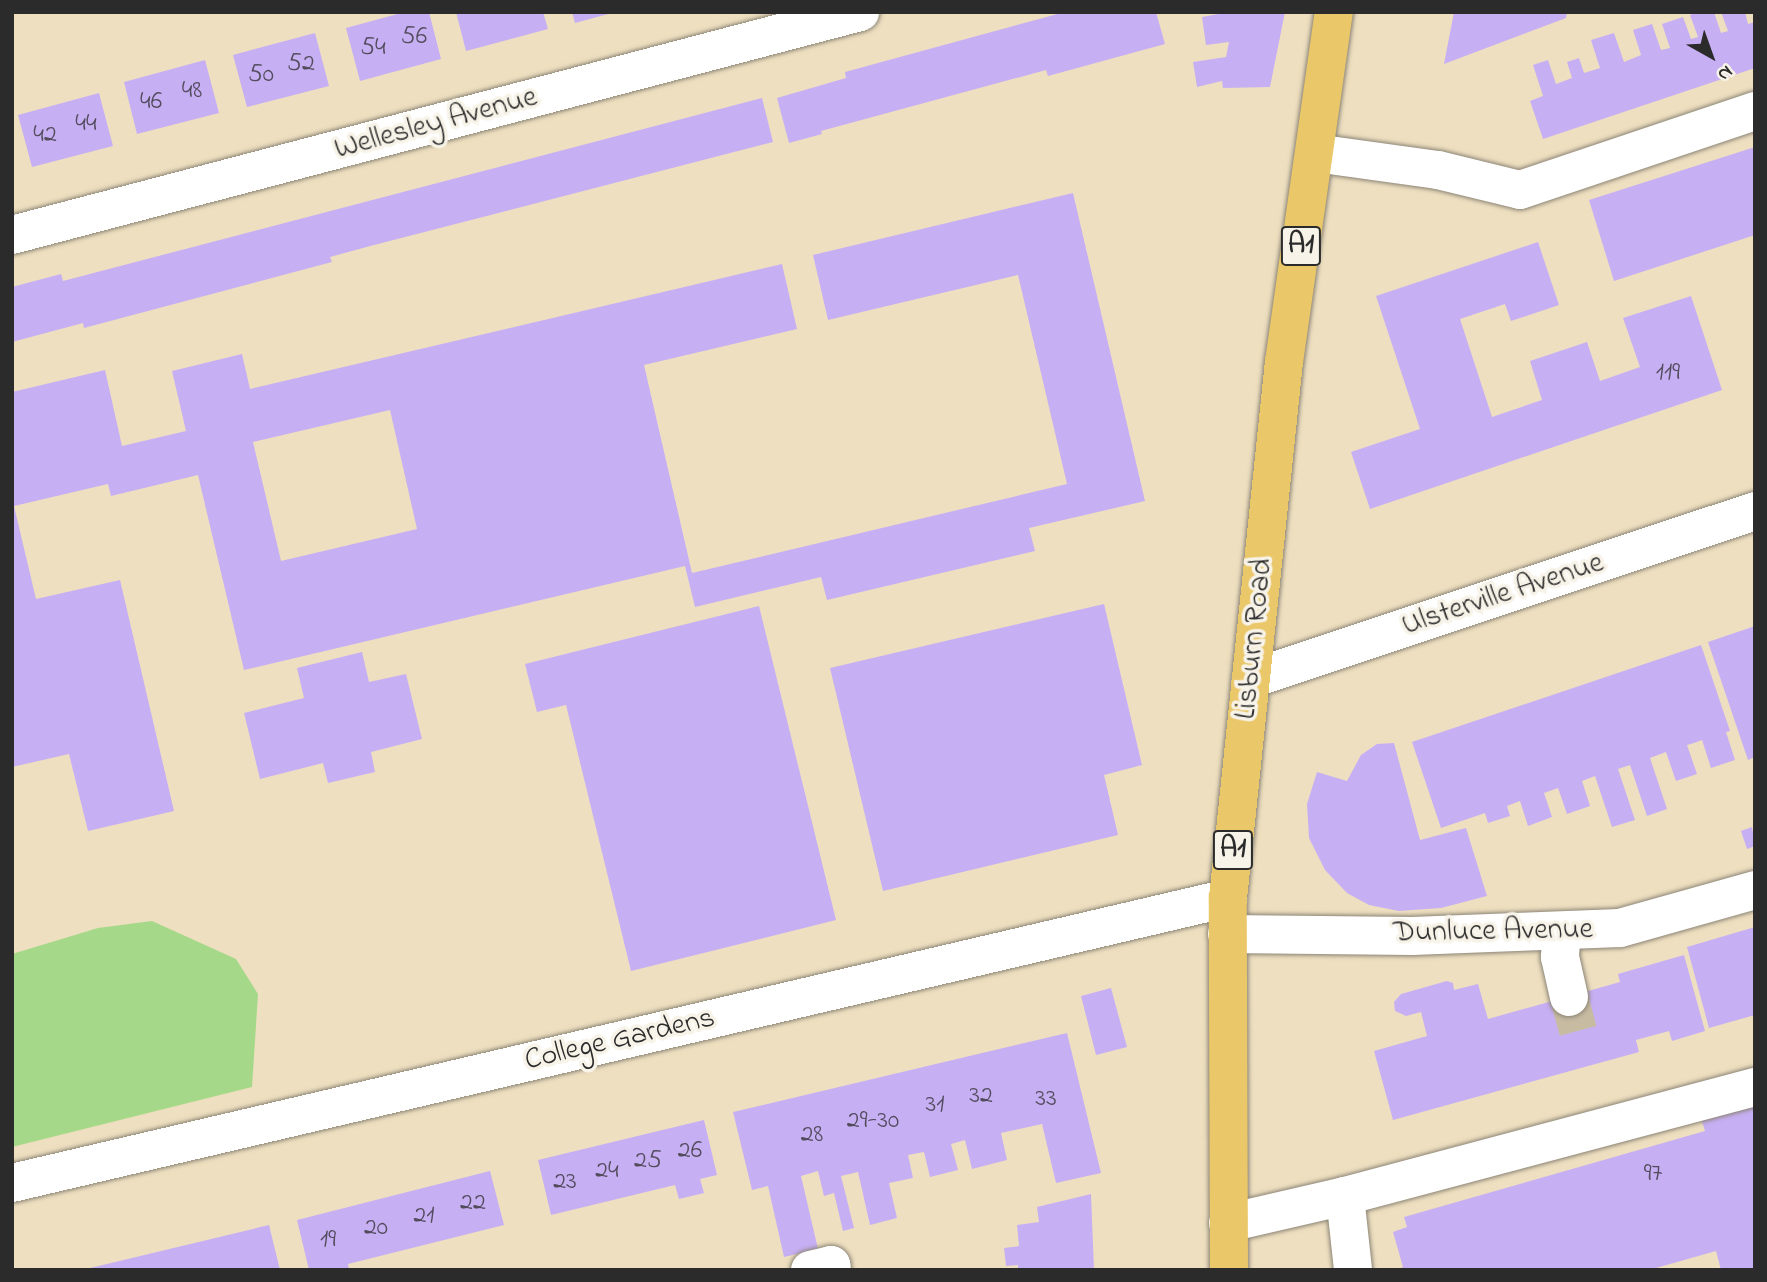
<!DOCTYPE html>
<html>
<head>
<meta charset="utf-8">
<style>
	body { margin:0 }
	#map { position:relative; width:1767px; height:1282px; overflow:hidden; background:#eedfc0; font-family:"Indie Flower",sans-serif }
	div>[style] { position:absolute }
	.green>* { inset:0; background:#a5d888 }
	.building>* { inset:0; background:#c7aff4 }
	.minor-tunnel>* { height:38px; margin-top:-19px; transform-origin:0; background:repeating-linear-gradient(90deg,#c7bba2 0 38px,transparent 0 57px) }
	.roads { filter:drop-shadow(0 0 2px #8c8576) drop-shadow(0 0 2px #8c8576) }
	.minor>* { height:38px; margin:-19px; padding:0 19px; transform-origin:19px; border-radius:19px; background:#fff }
	.major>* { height:38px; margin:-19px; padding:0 19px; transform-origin:19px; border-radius:19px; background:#eac769 }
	span { translate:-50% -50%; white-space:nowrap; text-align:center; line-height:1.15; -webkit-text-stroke:7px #f7f3e8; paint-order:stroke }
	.number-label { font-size:26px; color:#524c5d }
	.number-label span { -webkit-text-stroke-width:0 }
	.shield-label span { padding:2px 5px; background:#f7f3e8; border:2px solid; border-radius:5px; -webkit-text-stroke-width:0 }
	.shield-label { font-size:28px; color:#2b2b2b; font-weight:700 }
	.street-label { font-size:30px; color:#2b2b2b }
	.frame { position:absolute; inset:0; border:14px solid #2b2b2b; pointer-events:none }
	.north { position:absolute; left:1676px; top:21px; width:70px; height:70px; -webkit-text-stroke:5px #f7f3e8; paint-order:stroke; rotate:140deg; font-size:19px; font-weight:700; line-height:28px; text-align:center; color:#2b2b2b }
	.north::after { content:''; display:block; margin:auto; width:24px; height:32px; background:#2b2b2b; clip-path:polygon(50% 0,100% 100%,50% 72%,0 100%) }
</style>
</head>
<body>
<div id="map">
	<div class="green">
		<i style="clip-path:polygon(152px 921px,236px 959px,258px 994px,252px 1087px,12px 1147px,12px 954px,98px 928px)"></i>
	</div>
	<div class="building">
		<i style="clip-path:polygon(405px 12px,429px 12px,441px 59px,360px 81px,346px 28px)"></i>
		<i style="clip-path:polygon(456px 12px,543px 12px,548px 29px,466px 51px)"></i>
		<i style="clip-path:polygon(572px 12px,612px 12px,612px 13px,575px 23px)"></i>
		<i style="clip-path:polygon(1065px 12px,1156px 12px,1165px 44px,1048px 76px,1046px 70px,821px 131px,822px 134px,789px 143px,777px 98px,846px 78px,845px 72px)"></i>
		<i style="clip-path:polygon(1229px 12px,1285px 12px,1270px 87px,1223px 88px,1222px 81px,1197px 87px,1193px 62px,1226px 57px,1229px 42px,1206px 45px,1202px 17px)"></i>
		<i style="clip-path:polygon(1454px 12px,1567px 12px,1566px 18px,1444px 64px)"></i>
		<i style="clip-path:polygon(1698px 12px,1714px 12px,1721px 33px,1728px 31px,1721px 12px,1745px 12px,1748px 24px,1755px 22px,1755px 68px,1543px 139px,1530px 101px,1543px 96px,1533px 65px,1548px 60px,1556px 84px,1572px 78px,1567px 62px,1579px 58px,1584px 73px,1600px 68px,1591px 40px,1614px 33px,1624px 62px,1641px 55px,1633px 30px,1652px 24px,1661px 50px,1670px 48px,1662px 24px,1683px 17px,1691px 39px,1698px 37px,1690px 15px)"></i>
		<i style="clip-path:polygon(315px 33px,329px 86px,247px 107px,233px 55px)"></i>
		<i style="clip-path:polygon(205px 60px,219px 113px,137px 134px,124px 82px)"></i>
		<i style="clip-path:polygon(99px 93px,113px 146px,32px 167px,18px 115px)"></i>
		<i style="clip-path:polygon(762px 98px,773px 142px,374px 245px,330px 257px,332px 262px,84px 328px,83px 323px,12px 342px,12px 287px,61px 274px,63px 281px)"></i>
		<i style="clip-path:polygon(1755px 147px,1755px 235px,1614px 281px,1589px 200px)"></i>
		<i style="clip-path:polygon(evenodd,1073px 193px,1145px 501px,1029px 528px,1035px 551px,827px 600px,821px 577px,695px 607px,685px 566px,244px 670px,198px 475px,111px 496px,108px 484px,14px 506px,36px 599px,120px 580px,174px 811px,88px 831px,69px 754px,12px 767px,12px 392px,105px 370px,122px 446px,186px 431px,172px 371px,242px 354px,250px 389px,782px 264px,797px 329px,644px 365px,692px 573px,1067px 484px,1018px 275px,828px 320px,813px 255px,1073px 193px,390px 410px,417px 529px,281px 561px,253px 442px,390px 410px)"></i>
		<i style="clip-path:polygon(1538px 242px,1559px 305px,1511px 321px,1505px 304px,1460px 319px,1492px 417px,1542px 400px,1530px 361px,1587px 342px,1600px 381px,1640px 367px,1623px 318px,1691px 296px,1722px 390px,1370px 509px,1351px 452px,1420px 429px,1376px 296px)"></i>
		<i style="clip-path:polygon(1104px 604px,1142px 765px,1104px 775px,1118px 835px,883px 891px,830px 668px)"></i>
		<i style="clip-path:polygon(759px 606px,836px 920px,631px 971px,566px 705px,537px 712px,525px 664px)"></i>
		<i style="clip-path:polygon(1755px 626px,1755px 757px,1748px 760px,1708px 642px)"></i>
		<i style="clip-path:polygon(1701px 645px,1730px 731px,1726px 732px,1735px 760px,1711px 768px,1702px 740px,1694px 743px,1687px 745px,1697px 774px,1676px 781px,1666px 752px,1650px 758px,1667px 809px,1647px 816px,1630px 765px,1618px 769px,1635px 820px,1612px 827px,1595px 776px,1582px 781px,1590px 806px,1567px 814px,1558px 788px,1544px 793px,1552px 817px,1528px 826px,1520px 801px,1507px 806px,1510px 816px,1488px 823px,1485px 813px,1441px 828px,1412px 742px)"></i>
		<i style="clip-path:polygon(362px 652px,369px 682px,406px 674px,422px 739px,371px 752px,375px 772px,328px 783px,323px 763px,260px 779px,244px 713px,304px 698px,297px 668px)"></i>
		<i style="clip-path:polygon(1394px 743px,1420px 840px,1466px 828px,1487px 896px,1441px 908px,1399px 911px,1369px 905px,1347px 893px,1325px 870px,1309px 838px,1307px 804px,1317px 772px,1347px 781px,1361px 755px,1377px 744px)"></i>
		<i style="clip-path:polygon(1752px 827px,1755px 846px,1747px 849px,1741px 831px)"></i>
		<i style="clip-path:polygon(1755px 927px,1755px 1015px,1709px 1028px,1687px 947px)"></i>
		<i style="clip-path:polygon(1684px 955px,1705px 1031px,1672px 1041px,1669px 1031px,1636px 1040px,1639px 1052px,1393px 1120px,1374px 1051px,1427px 1036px,1421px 1012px,1406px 1016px,1395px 1011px,1394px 1002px,1401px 994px,1447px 981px,1453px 983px,1454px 990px,1478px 984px,1488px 1019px,1620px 982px,1618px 974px)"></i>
		<i style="clip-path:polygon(1111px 988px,1127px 1047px,1096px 1055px,1081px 996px)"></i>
		<i style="clip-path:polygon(1067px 1033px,1101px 1173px,1056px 1183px,1042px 1124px,1001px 1133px,1007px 1160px,972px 1169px,965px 1140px,951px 1144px,958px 1170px,930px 1177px,924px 1152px,908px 1155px,913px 1178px,889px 1183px,897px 1218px,870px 1225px,858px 1172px,841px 1176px,854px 1228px,843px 1231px,834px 1193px,824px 1196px,818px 1171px,801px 1176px,818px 1249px,784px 1257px,768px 1186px,752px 1190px,733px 1112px)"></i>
		<i style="clip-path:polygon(1755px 1096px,1755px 1270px,1721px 1270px,1716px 1251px,1649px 1270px,1396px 1270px,1403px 1267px,1393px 1232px,1407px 1227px,1404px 1217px,1705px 1131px,1699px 1112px)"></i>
		<i style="clip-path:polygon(704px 1120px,717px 1175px,700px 1179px,704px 1193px,679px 1199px,675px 1185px,551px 1215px,538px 1160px)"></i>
		<i style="clip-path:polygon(490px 1171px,504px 1225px,348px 1264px,349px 1270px,309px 1270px,297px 1220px)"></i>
		<i style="clip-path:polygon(1091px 1194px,1094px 1270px,1018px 1270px,1018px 1265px,1006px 1266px,1004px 1248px,1019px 1246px,1017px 1225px,1039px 1222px,1037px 1207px)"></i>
		<i style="clip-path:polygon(269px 1225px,280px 1270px,86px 1270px,86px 1269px)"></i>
	</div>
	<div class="minor-tunnel">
		<i style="left:1569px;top:997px;width:35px;rotate:75deg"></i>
	</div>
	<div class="roads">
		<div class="minor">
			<i style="left:1315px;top:153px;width:124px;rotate:7.9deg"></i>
			<i style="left:1438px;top:170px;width:84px;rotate:13.7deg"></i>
			<i style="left:1520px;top:190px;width:248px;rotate:-18.6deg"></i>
			<i style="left:12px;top:235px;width:877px;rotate:-14.73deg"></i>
			<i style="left:1251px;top:679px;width:531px;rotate:-18.43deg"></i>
			<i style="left:1562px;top:932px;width:25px;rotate:95deg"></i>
			<i style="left:1560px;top:957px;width:41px;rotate:77.3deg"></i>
			<i style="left:1227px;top:934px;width:185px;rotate:0.6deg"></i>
			<i style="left:1412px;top:936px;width:208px;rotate:-2.2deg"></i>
			<i style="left:1620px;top:928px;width:140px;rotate:-15.7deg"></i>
			<i style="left:12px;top:1183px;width:1249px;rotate:-13.19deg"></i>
			<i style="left:1345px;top:1196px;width:74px;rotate:83.8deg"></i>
			<i style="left:1228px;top:1223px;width:120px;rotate:-13deg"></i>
			<i style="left:1345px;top:1196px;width:424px;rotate:-14.9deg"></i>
			<i style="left:810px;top:1270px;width:22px;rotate:-13deg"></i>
			<i style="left:831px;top:1265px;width:5px;rotate:79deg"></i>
		</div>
		<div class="major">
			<i style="left:1229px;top:1270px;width:372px;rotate:-90.2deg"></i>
			<i style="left:1228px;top:898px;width:539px;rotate:-84.04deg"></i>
			<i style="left:1284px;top:362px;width:354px;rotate:-81.9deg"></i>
		</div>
	</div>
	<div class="number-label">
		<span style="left:414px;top:38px">56</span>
		<span style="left:373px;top:49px">54</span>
		<span style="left:301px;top:65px">52</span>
		<span style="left:261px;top:76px">50</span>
		<span style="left:192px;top:92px">48</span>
		<span style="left:151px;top:103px">46</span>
		<span style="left:86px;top:125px">44</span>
		<span style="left:45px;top:136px">42</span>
		<span style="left:1668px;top:374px">119</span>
		<span style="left:981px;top:1097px">32</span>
		<span style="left:1046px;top:1100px">33</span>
		<span style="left:935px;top:1106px">31</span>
		<span style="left:873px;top:1122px">29-30</span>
		<span style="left:812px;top:1136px">28</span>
		<span style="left:690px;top:1152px">26</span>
		<span style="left:648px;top:1162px">25</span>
		<span style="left:607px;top:1172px">24</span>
		<span style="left:1653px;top:1175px">97</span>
		<span style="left:565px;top:1183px">23</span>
		<span style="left:473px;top:1204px">22</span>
		<span style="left:424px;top:1217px">21</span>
		<span style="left:376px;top:1229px">20</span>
		<span style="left:328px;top:1241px">19</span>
	</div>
	<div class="shield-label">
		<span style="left:1301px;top:246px">A1</span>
		<span style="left:1233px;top:850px">A1</span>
	</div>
	<div class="street-label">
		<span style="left:436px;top:124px;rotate:-15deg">Wellesley Avenue</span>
		<span style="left:1503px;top:595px;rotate:-18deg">Ulsterville Avenue</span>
		<span style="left:1255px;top:639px;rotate:-84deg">Lisburn Road</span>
		<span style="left:1493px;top:932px;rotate:-1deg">Dunluce Avenue</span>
		<span style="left:620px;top:1040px;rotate:-13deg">College Gardens</span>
	</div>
	<div class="frame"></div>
	<div class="north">N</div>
</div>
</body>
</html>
